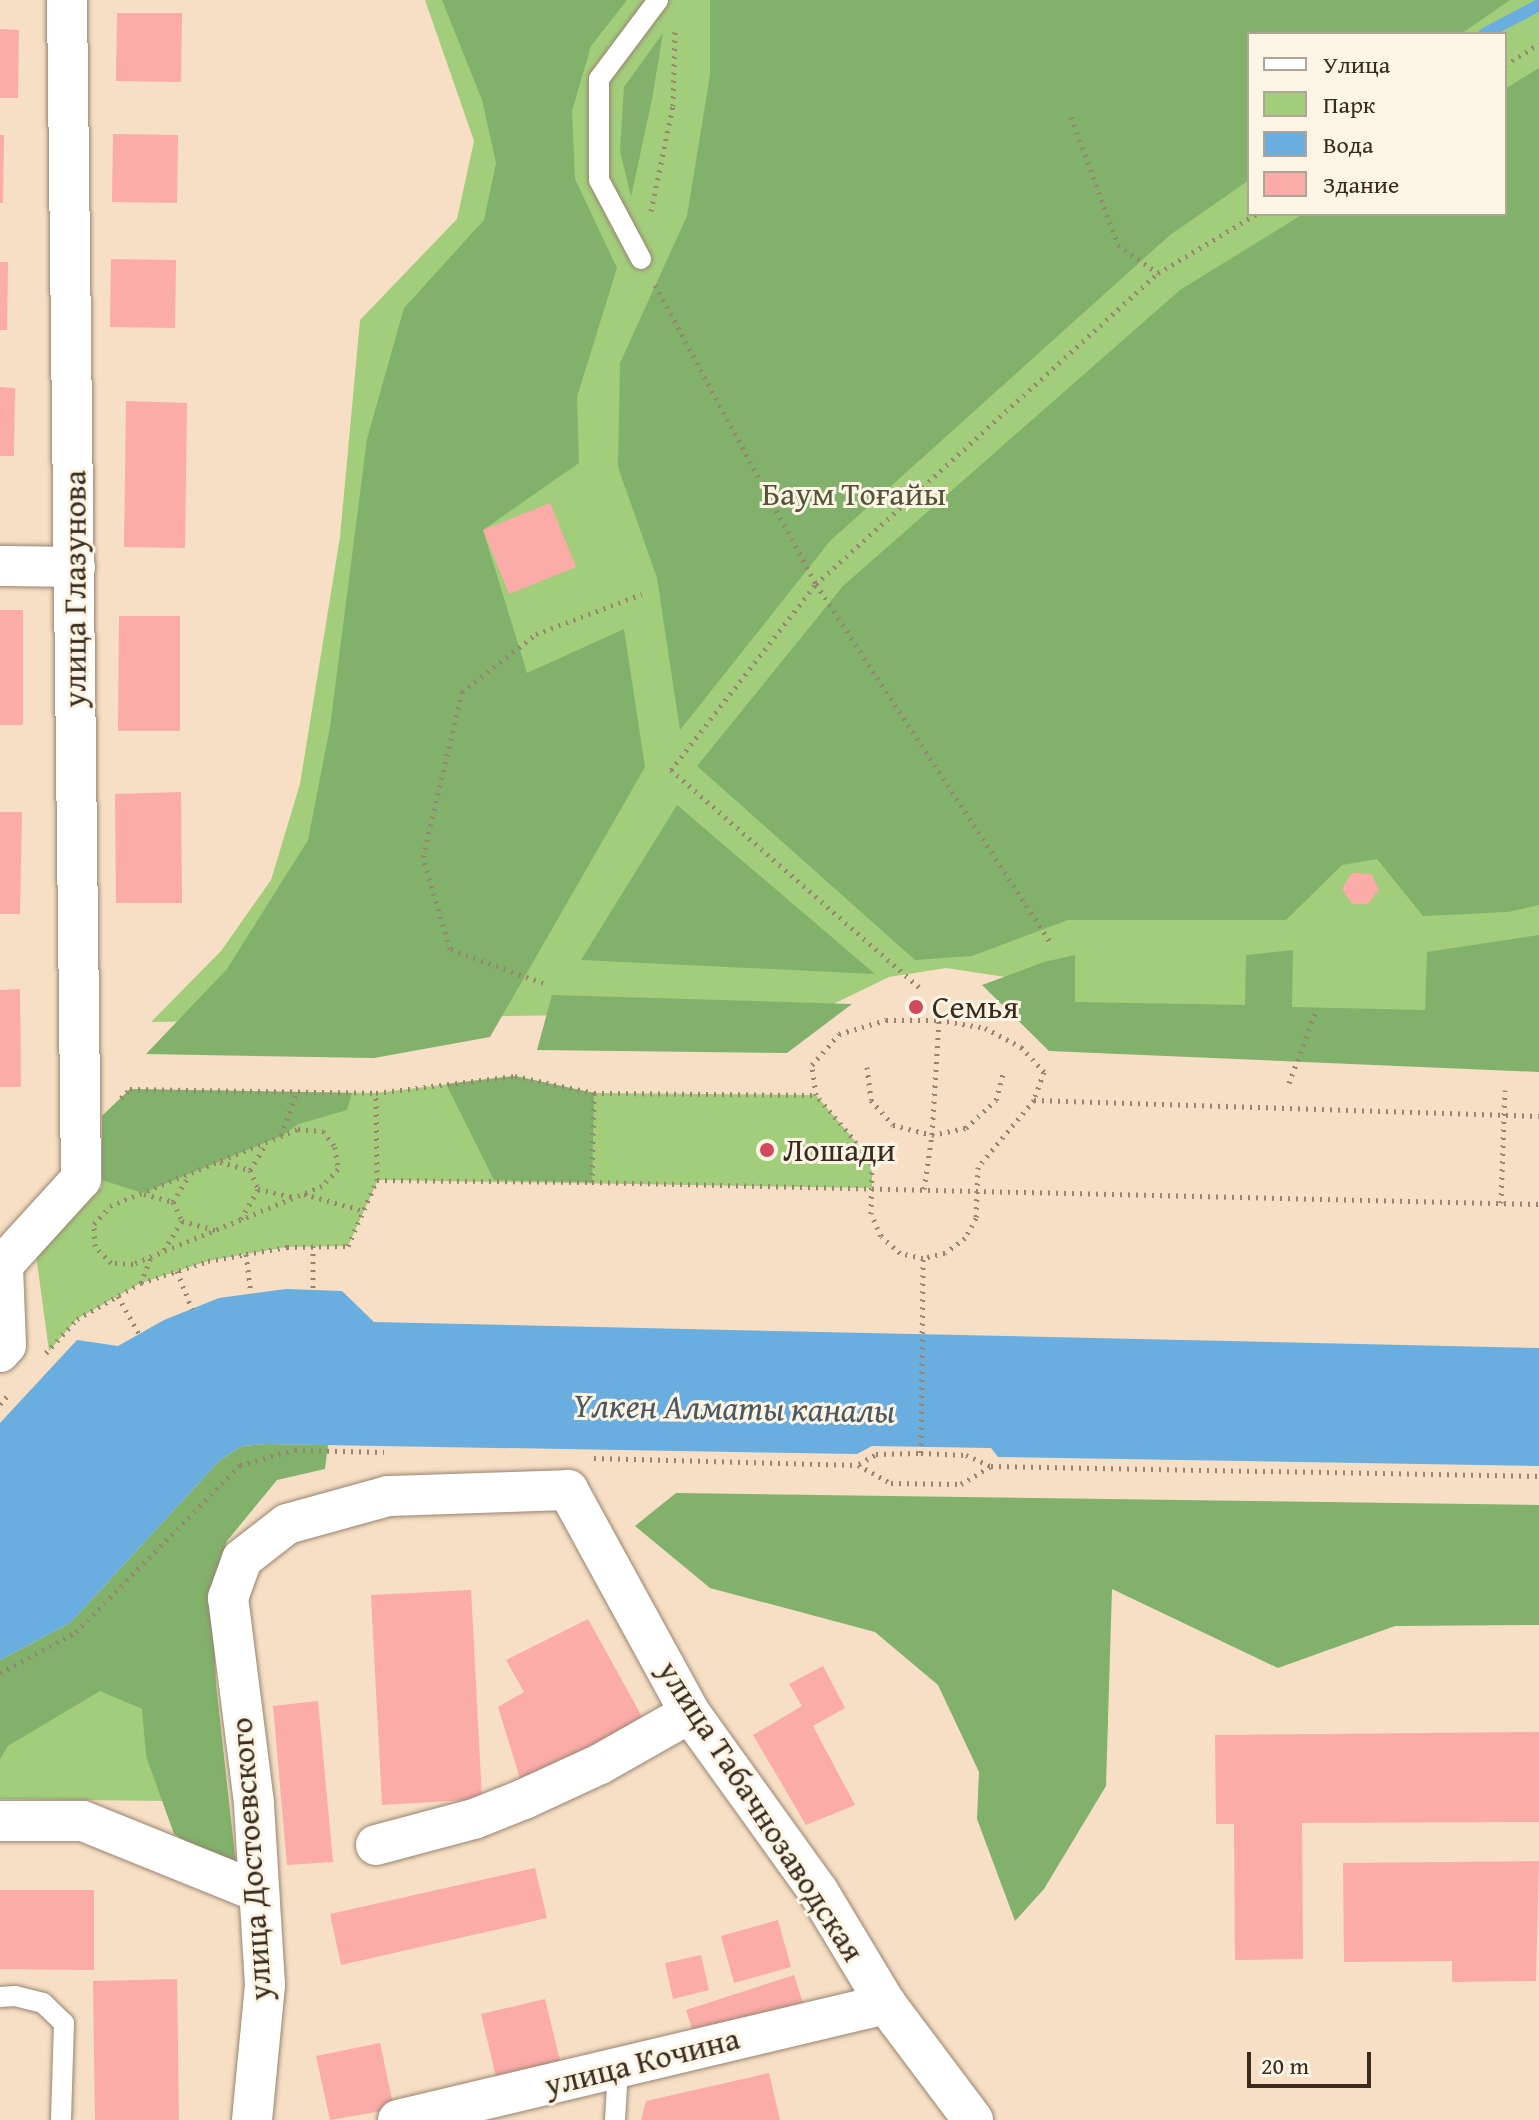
<!DOCTYPE html>
<html>
<head>
<meta charset="utf-8">
<style>
	body { margin:0 }
	#map { position:relative; width:1539px; height:2120px; overflow:hidden; background:#f6dfc4; font-family:"Gentium Book Plus",serif }
	div>[style] { position:absolute }
	.green>* { inset:0; background:#a2ce7b }
	.forest>* { inset:0; background:#81b16b }
	.water>* { inset:0; background:#6aaddf }
	.stream>* { height:12px; margin:-6px; padding:0 6px; transform-origin:6px; border-radius:6px; background:#6aaddf }
	.building>* { inset:0; background:#fbaba8 }
	.path>* { height:5px; margin-top:-2.5px; transform-origin:0; background:repeating-linear-gradient(90deg,#988471 0 2px,transparent 0 8px) }
	.roads { filter:drop-shadow(0 0 2px #988471) drop-shadow(0 0 2px #988471) }
	.lane>* { height:20px; margin:-10px; padding:0 10px; transform-origin:10px; border-radius:10px; background:#fff }
	.street>* { height:40px; margin:-20px; padding:0 20px; transform-origin:20px; border-radius:20px; background:#fff }
	.dots>* { width:22px; height:22px; translate:-50% -50%; box-sizing:border-box; border:4px solid #fcf5e5; border-radius:50% }
	span { translate:-50% -50%; white-space:nowrap; text-align:center; line-height:1.15; -webkit-text-stroke:6px #fcf5e5; paint-order:stroke }
	.park-label { font-size:32px; color:#555335 }
	.street-label { font-size:32px; color:#3b2a1e }
	.poi-label { font-size:32px; color:#3b2a1e }
	.left { translate:0 -50%; text-align:left }
	.water-label { font-size:34px; color:#4b5862; font-style:italic }
	.legend { position:absolute; left:1247px; top:32px; width:260px; height:184px; box-sizing:border-box; background:#fcf5e5; border:2px solid #afa495; margin:0; padding:10px 14px; list-style:none; font-size:24px; color:#3b2a1e }
	.legend li { display:flex; align-items:center; gap:16px; height:40px }
	.legend b { width:40px; border:2px solid #afa495 }
	.scale { position:absolute; left:1247px; top:2052px; width:124px; height:36px; box-sizing:border-box; border:4px solid #3b2a1e; border-top:0; padding-left:10px; font-size:24px; line-height:28px; white-space:nowrap; color:#3b2a1e; -webkit-text-stroke:6px #fcf5e5; paint-order:stroke }
</style>
</head>
<body>
<div id="map">
	<div class="green">
		<i style="clip-path:polygon(evenodd,425px 0,1539px 0,1539px 1018px,1073px 1014px,1012px 978px,946px 968px,889px 977px,819px 1011px,151px 1022px,221px 951px,271px 880px,300px 784px,340px 537px,360px 320px,457px 219px,474px 141px,425px 0,1249px 34px,1505px 34px,1505px 214px,1249px 214px,1249px 34px)"></i>
		<i style="clip-path:polygon(515px 1076px,594px 1093px,816px 1095px,872px 1161px,872px 1188px,378px 1180px,348px 1246px,287px 1247px,246px 1254px,208px 1261px,141px 1283px,77px 1319px,49px 1351px,36px 1255px,102px 1187px,102px 1116px,130px 1089px,376px 1093px)"></i>
		<i style="clip-path:polygon(100px 1690px,143px 1709px,146px 1756px,165px 1801px,0 1799px,0 1760px,8px 1746px)"></i>
	</div>
	<div class="forest">
		<i style="clip-path:polygon(442px 0,627px 0,591px 46px,572px 111px,575px 179px,617px 268px,577px 397px,579px 463px,483px 530px,527px 673px,624px 629px,645px 767px,490px 1037px,374px 1058px,146px 1054px,227px 969px,308px 840px,330px 727px,367px 439px,404px 308px,484px 220px,496px 163px,482px 100px)"></i>
		<i style="clip-path:polygon(710px 0,1510px 0,1461px 34px,1249px 34px,1249px 180px,1170px 235px,830px 541px,680px 730px,657px 578px,618px 467px,620px 363px,687px 216px,710px 75px)"></i>
		<i style="clip-path:polygon(663px 33px,652px 99px,631px 197px,620px 151px,624px 87px)"></i>
		<i style="clip-path:polygon(1539px 68px,1539px 905px,1508px 912px,1423px 916px,1377px 859px,1342px 865px,1286px 920px,1068px 920px,972px 956px,915px 960px,697px 766px,843px 586px,1180px 290px,1303px 214px,1505px 214px,1505px 89px)"></i>
		<i style="clip-path:polygon(677px 805px,875px 974px,581px 960px)"></i>
		<i style="clip-path:polygon(1539px 935px,1539px 1072px,1049px 1051px,982px 985px,1044px 962px,1075px 955px,1075px 1002px,1245px 1005px,1246px 955px,1293px 950px,1292px 1007px,1425px 1010px,1427px 952px)"></i>
		<i style="clip-path:polygon(552px 995px,852px 1004px,787px 1053px,537px 1050px)"></i>
		<i style="clip-path:polygon(515px 1076px,594px 1093px,592px 1182px,494px 1180px,446px 1084px)"></i>
		<i style="clip-path:polygon(130px 1089px,352px 1093px,347px 1110px,299px 1124px,281px 1136px,143px 1193px,102px 1180px,102px 1116px)"></i>
		<i style="clip-path:polygon(265px 1444px,328px 1445px,325px 1469px,277px 1480px,227px 1541px,212px 1588px,216px 1684px,237px 1874px,174px 1834px,146px 1756px,142px 1709px,100px 1691px,8px 1746px,0 1760px,0 1660px,70px 1623px,220px 1460px,242px 1446px)"></i>
		<i style="clip-path:polygon(676px 1493px,1539px 1505px,1539px 1625px,1395px 1626px,1278px 1668px,1112px 1589px,1106px 1786px,1044px 1889px,1015px 1921px,977px 1819px,979px 1772px,938px 1685px,875px 1632px,710px 1588px,635px 1526px)"></i>
	</div>
	<div class="water">
		<i style="clip-path:polygon(286px 1289px,342px 1291px,374px 1322px,1539px 1348px,1539px 1466px,998px 1457px,991px 1448px,872px 1446px,857px 1454px,265px 1444px,242px 1446px,220px 1460px,70px 1623px,0 1660px,0 1423px,77px 1340px,118px 1346px,164px 1320px,219px 1298px)"></i>
	</div>
	<div class="stream">
		<i style="left:1484px;top:34px;width:62px;rotate:-27.8deg"></i>
	</div>
	<div class="building">
		<i style="clip-path:polygon(117px 13px,182px 13px,181px 82px,116px 81px)"></i>
		<i style="clip-path:polygon(0 29px,19px 30px,18px 98px,0 98px)"></i>
		<i style="clip-path:polygon(113px 134px,178px 135px,177px 203px,112px 202px)"></i>
		<i style="clip-path:polygon(0 135px,4px 135px,3px 203px,0 203px)"></i>
		<i style="clip-path:polygon(111px 259px,176px 260px,175px 328px,110px 327px)"></i>
		<i style="clip-path:polygon(0 262px,8px 262px,7px 330px,0 330px)"></i>
		<i style="clip-path:polygon(0 387px,15px 388px,14px 456px,0 456px)"></i>
		<i style="clip-path:polygon(126px 401px,187px 403px,185px 548px,124px 547px)"></i>
		<i style="clip-path:polygon(550px 503px,576px 567px,509px 594px,483px 530px)"></i>
		<i style="clip-path:polygon(0 610px,23px 610px,23px 725px,0 725px)"></i>
		<i style="clip-path:polygon(119px 616px,180px 616px,180px 731px,118px 731px)"></i>
		<i style="clip-path:polygon(181px 792px,182px 903px,116px 903px,115px 794px)"></i>
		<i style="clip-path:polygon(0 812px,22px 812px,20px 914px,0 914px)"></i>
		<i style="clip-path:polygon(1352px 873px,1371px 874px,1379px 889px,1368px 904px,1352px 904px,1342px 889px)"></i>
		<i style="clip-path:polygon(20px 989px,21px 1087px,0 1087px,0 990px)"></i>
		<i style="clip-path:polygon(471px 1590px,482px 1799px,382px 1805px,371px 1595px)"></i>
		<i style="clip-path:polygon(588px 1619px,645px 1722px,523px 1788px,498px 1707px,524px 1692px,506px 1660px)"></i>
		<i style="clip-path:polygon(823px 1666px,845px 1708px,813px 1726px,855px 1805px,806px 1825px,753px 1735px,802px 1706px,789px 1684px)"></i>
		<i style="clip-path:polygon(318px 1701px,333px 1862px,287px 1865px,273px 1706px)"></i>
		<i style="clip-path:polygon(1539px 1732px,1539px 1822px,1302px 1823px,1303px 1959px,1235px 1960px,1234px 1824px,1216px 1824px,1215px 1735px)"></i>
		<i style="clip-path:polygon(1539px 1861px,1536px 1981px,1452px 1982px,1452px 1961px,1344px 1962px,1343px 1863px)"></i>
		<i style="clip-path:polygon(535px 1868px,547px 1918px,341px 1965px,330px 1914px)"></i>
		<i style="clip-path:polygon(0 1890px,94px 1890px,94px 1970px,0 1969px)"></i>
		<i style="clip-path:polygon(778px 1920px,791px 1967px,734px 1983px,721px 1936px)"></i>
		<i style="clip-path:polygon(701px 1955px,709px 1990px,673px 1999px,665px 1963px)"></i>
		<i style="clip-path:polygon(794px 1975px,805px 2009px,697px 2043px,686px 2010px)"></i>
		<i style="clip-path:polygon(177px 1979px,179px 2120px,95px 2120px,93px 1981px)"></i>
		<i style="clip-path:polygon(545px 1999px,561px 2065px,497px 2081px,481px 2014px)"></i>
		<i style="clip-path:polygon(380px 2043px,394px 2109px,330px 2120px,316px 2056px)"></i>
		<i style="clip-path:polygon(769px 2073px,780px 2120px,641px 2120px,646px 2101px)"></i>
	</div>
	<div class="path">
		<i style="left:1505px;top:65px;width:40px;rotate:-32deg"></i>
		<i style="left:1071px;top:117px;width:136px;rotate:69.8deg"></i>
		<i style="left:1118px;top:245px;width:49px;rotate:35deg"></i>
		<i style="left:651px;top:211px;width:107px;rotate:-78.2deg"></i>
		<i style="left:673px;top:106px;width:75px;rotate:-88.5deg"></i>
		<i style="left:655px;top:285px;width:340px;rotate:61.7deg"></i>
		<i style="left:816px;top:584px;width:427px;rotate:56.8deg"></i>
		<i style="left:543px;top:983px;width:99px;rotate:-159.9deg"></i>
		<i style="left:450px;top:949px;width:96px;rotate:-106.4deg"></i>
		<i style="left:423px;top:857px;width:170px;rotate:-76.7deg"></i>
		<i style="left:462px;top:692px;width:94px;rotate:-38.1deg"></i>
		<i style="left:536px;top:634px;width:113px;rotate:-20.7deg"></i>
		<i style="left:919px;top:987px;width:330px;rotate:-138.8deg"></i>
		<i style="left:671px;top:770px;width:236px;rotate:-52.1deg"></i>
		<i style="left:816px;top:584px;width:462px;rotate:-42.3deg"></i>
		<i style="left:1158px;top:273px;width:114px;rotate:-31deg"></i>
		<i style="left:886px;top:1020px;width:53px"></i>
		<i style="left:939px;top:1020px;width:47px;rotate:9.9deg"></i>
		<i style="left:985px;top:1028px;width:41px;rotate:27.8deg"></i>
		<i style="left:1021px;top:1047px;width:34px;rotate:47deg"></i>
		<i style="left:1044px;top:1072px;width:30px;rotate:110deg"></i>
		<i style="left:1034px;top:1100px;width:87px;rotate:129.9deg"></i>
		<i style="left:978px;top:1167px;width:51px;rotate:92.2deg"></i>
		<i style="left:976px;top:1218px;width:23px;rotate:119deg"></i>
		<i style="left:965px;top:1238px;width:25px;rotate:143deg"></i>
		<i style="left:945px;top:1253px;width:23px;rotate:167deg"></i>
		<i style="left:923px;top:1258px;width:24px;rotate:-168deg"></i>
		<i style="left:900px;top:1253px;width:25px;rotate:-138deg"></i>
		<i style="left:881px;top:1236px;width:24px;rotate:-114deg"></i>
		<i style="left:871px;top:1214px;width:53px;rotate:-88.9deg"></i>
		<i style="left:872px;top:1161px;width:87px;rotate:-130.3deg"></i>
		<i style="left:816px;top:1095px;width:30px;rotate:-98deg"></i>
		<i style="left:812px;top:1065px;width:41px;rotate:-48.9deg"></i>
		<i style="left:839px;top:1034px;width:49px;rotate:-16.6deg"></i>
		<i style="left:867px;top:1067px;width:33px;rotate:83deg"></i>
		<i style="left:871px;top:1100px;width:33px;rotate:49deg"></i>
		<i style="left:893px;top:1125px;width:40px;rotate:14.4deg"></i>
		<i style="left:932px;top:1135px;width:35px;rotate:-12deg"></i>
		<i style="left:966px;top:1128px;width:41px;rotate:-43deg"></i>
		<i style="left:996px;top:1100px;width:28px;rotate:-75deg"></i>
		<i style="left:1289px;top:1083px;width:80px;rotate:-69.5deg"></i>
		<i style="left:594px;top:1093px;width:89px;rotate:91.3deg"></i>
		<i style="left:592px;top:1182px;width:947px;rotate:1.33deg"></i>
		<i style="left:121px;top:1098px;width:13px;rotate:-45deg"></i>
		<i style="left:130px;top:1089px;width:246px;rotate:0.9deg"></i>
		<i style="left:376px;top:1093px;width:140px;rotate:-7deg"></i>
		<i style="left:515px;top:1076px;width:81px;rotate:12.1deg"></i>
		<i style="left:594px;top:1093px;width:222px;rotate:0.5deg"></i>
		<i style="left:1034px;top:1100px;width:505px;rotate:1.81deg"></i>
		<i style="left:298px;top:1129px;width:25px;rotate:5deg"></i>
		<i style="left:323px;top:1131px;width:20px;rotate:53deg"></i>
		<i style="left:335px;top:1147px;width:22px;rotate:82deg"></i>
		<i style="left:338px;top:1169px;width:23px;rotate:133deg"></i>
		<i style="left:322px;top:1186px;width:204px;rotate:157.6deg"></i>
		<i style="left:133px;top:1264px;width:22px;rotate:-177deg"></i>
		<i style="left:111px;top:1263px;width:23px;rotate:-133deg"></i>
		<i style="left:95px;top:1246px;width:22px;rotate:-93deg"></i>
		<i style="left:94px;top:1224px;width:24px;rotate:-48deg"></i>
		<i style="left:110px;top:1206px;width:203px;rotate:-22.3deg"></i>
		<i style="left:281px;top:1135px;width:46px;rotate:-69.6deg"></i>
		<i style="left:220px;top:1162px;width:31px;rotate:15deg"></i>
		<i style="left:250px;top:1170px;width:31px;rotate:-58deg"></i>
		<i style="left:250px;top:1170px;width:21px;rotate:67deg"></i>
		<i style="left:377px;top:1180px;width:215px;rotate:0.5deg"></i>
		<i style="left:924px;top:1189px;width:55px;rotate:-81.6deg"></i>
		<i style="left:932px;top:1135px;width:115px;rotate:-86.5deg"></i>
		<i style="left:144px;top:1194px;width:30px;rotate:15deg"></i>
		<i style="left:173px;top:1202px;width:31px;rotate:-59deg"></i>
		<i style="left:304px;top:1194px;width:62px;rotate:15.8deg"></i>
		<i style="left:173px;top:1202px;width:21px;rotate:65deg"></i>
		<i style="left:1501px;top:1203px;width:113px;rotate:-88deg"></i>
		<i style="left:241px;top:1219px;width:34px;rotate:-60deg"></i>
		<i style="left:258px;top:1189px;width:35px;rotate:13deg"></i>
		<i style="left:313px;top:1246px;width:45px;rotate:90deg"></i>
		<i style="left:164px;top:1250px;width:34px;rotate:-58deg"></i>
		<i style="left:182px;top:1221px;width:35px;rotate:15deg"></i>
		<i style="left:246px;top:1254px;width:40px;rotate:82.9deg"></i>
		<i style="left:177px;top:1271px;width:41px;rotate:68.5deg"></i>
		<i style="left:141px;top:1283px;width:28px;rotate:-69deg"></i>
		<i style="left:118px;top:1296px;width:43px;rotate:61.1deg"></i>
		<i style="left:46px;top:1353px;width:46px;rotate:-47.6deg"></i>
		<i style="left:77px;top:1319px;width:73px;rotate:-29.4deg"></i>
		<i style="left:141px;top:1283px;width:71px;rotate:-18.2deg"></i>
		<i style="left:208px;top:1261px;width:39px;rotate:-10deg"></i>
		<i style="left:246px;top:1254px;width:42px;rotate:-9.7deg"></i>
		<i style="left:287px;top:1247px;width:61px;rotate:-0.9deg"></i>
		<i style="left:348px;top:1246px;width:72px;rotate:-66.3deg"></i>
		<i style="left:377px;top:1180px;width:87px;rotate:-90.7deg"></i>
		<i style="left:0;top:1404px;width:15px;rotate:-48deg"></i>
		<i style="left:921px;top:1453px;width:195px;rotate:-89.4deg"></i>
		<i style="left:594px;top:1458px;width:264px;rotate:1.5deg"></i>
		<i style="left:858px;top:1465px;width:38px;rotate:29deg"></i>
		<i style="left:891px;top:1483px;width:70px;rotate:0.8deg"></i>
		<i style="left:961px;top:1484px;width:35px;rotate:-31deg"></i>
		<i style="left:991px;top:1466px;width:548px;rotate:1.05deg"></i>
		<i style="left:859px;top:1464px;width:20px;rotate:-30deg"></i>
		<i style="left:876px;top:1454px;width:45px;rotate:-1.3deg"></i>
		<i style="left:921px;top:1453px;width:45px;rotate:2.5deg"></i>
		<i style="left:966px;top:1455px;width:27px;rotate:24deg"></i>
		<i style="left:0;top:1673px;width:86px;rotate:-28.3deg"></i>
		<i style="left:76px;top:1632px;width:234px;rotate:-45.5deg"></i>
		<i style="left:240px;top:1465px;width:57px;rotate:-15.3deg"></i>
		<i style="left:295px;top:1450px;width:89px;rotate:1.3deg"></i>
	</div>
	<div class="roads">
		<div class="lane">
			<i style="left:641px;top:259px;width:89px;rotate:-118deg"></i>
			<i style="left:599px;top:180px;width:101px;rotate:-90deg"></i>
			<i style="left:599px;top:79px;width:99px;rotate:-53.2deg"></i>
			<i style="left:0;top:1997px;width:15px;rotate:-4deg"></i>
			<i style="left:15px;top:1996px;width:29px;rotate:14deg"></i>
			<i style="left:43px;top:2003px;width:29px;rotate:44deg"></i>
			<i style="left:64px;top:2023px;width:97px;rotate:91.8deg"></i>
			<i style="left:615px;top:2120px;width:51px;rotate:-86.6deg"></i>
		</div>
		<div class="street">
			<i style="left:0;top:566px;width:75px;rotate:0.8deg"></i>
			<i style="left:0;top:1268px;width:120px;rotate:-47.7deg"></i>
			<i style="left:81px;top:1179px;width:1179px;rotate:-90.68deg"></i>
			<i style="left:0;top:1352px;width:9px;rotate:-49deg"></i>
			<i style="left:6px;top:1345px;width:79px;rotate:-92.2deg"></i>
			<i style="left:0;top:1821px;width:83px"></i>
			<i style="left:83px;top:1821px;width:190px;rotate:22deg"></i>
			<i style="left:376px;top:1845px;width:101px;rotate:-14.9deg"></i>
			<i style="left:474px;top:1819px;width:54px;rotate:-21.8deg"></i>
			<i style="left:524px;top:1799px;width:84px;rotate:-24.7deg"></i>
			<i style="left:600px;top:1764px;width:103px;rotate:-29.5deg"></i>
			<i style="left:252px;top:2120px;width:136px;rotate:-84.5deg"></i>
			<i style="left:265px;top:1985px;width:182px;rotate:-93.5deg"></i>
			<i style="left:254px;top:1803px;width:207px;rotate:-97.2deg"></i>
			<i style="left:228px;top:1598px;width:41px;rotate:-70.3deg"></i>
			<i style="left:242px;top:1559px;width:57px;rotate:-37.9deg"></i>
			<i style="left:287px;top:1524px;width:105px;rotate:-15.5deg"></i>
			<i style="left:388px;top:1496px;width:180px;rotate:-1.9deg"></i>
			<i style="left:568px;top:1490px;width:254px;rotate:61.3deg"></i>
			<i style="left:690px;top:1713px;width:219px;rotate:54.3deg"></i>
			<i style="left:818px;top:1891px;width:132px;rotate:59deg"></i>
			<i style="left:886px;top:2004px;width:145px;rotate:53.1deg"></i>
			<i style="left:398px;top:2120px;width:502px;rotate:-13.37deg"></i>
		</div>
	</div>
	<div class="dots">
		<i style="left:916px;top:1007px;background:#d1495b"></i>
		<i style="left:767px;top:1150px;background:#d1495b"></i>
	</div>
	<div class="park-label">
		<span style="left:854px;top:494px">Баум Тоғайы</span>
	</div>
	<div class="street-label">
		<span style="left:75px;top:589px;rotate:-90deg">улица Глазунова</span>
		<span style="left:761px;top:1811px;rotate:57deg">улица Табачнозаводская</span>
		<span style="left:251px;top:1859px;rotate:-94deg">улица Достоевского</span>
		<span style="left:642px;top:2062px;rotate:-14deg">улица Кочина</span>
	</div>
	<div class="poi-label">
		<span class="left" style="left:932px;top:1007px">Семья</span>
		<span class="left" style="left:783px;top:1150px">Лошади</span>
	</div>
	<div class="water-label">
		<span style="left:734px;top:1407px;rotate:1deg">Үлкен Алматы каналы</span>
	</div>
	<ul class="legend">
	<li><b style="height:10px;background:#fff"></b>Улица</li>
	<li><b style="height:22px;background:#a2ce7b"></b>Парк</li>
	<li><b style="height:22px;background:#6aaddf"></b>Вода</li>
	<li><b style="height:22px;background:#fbaba8"></b>Здание</li>
	</ul>
	<div class="scale">20 m</div>
</div>
</body>
</html>
